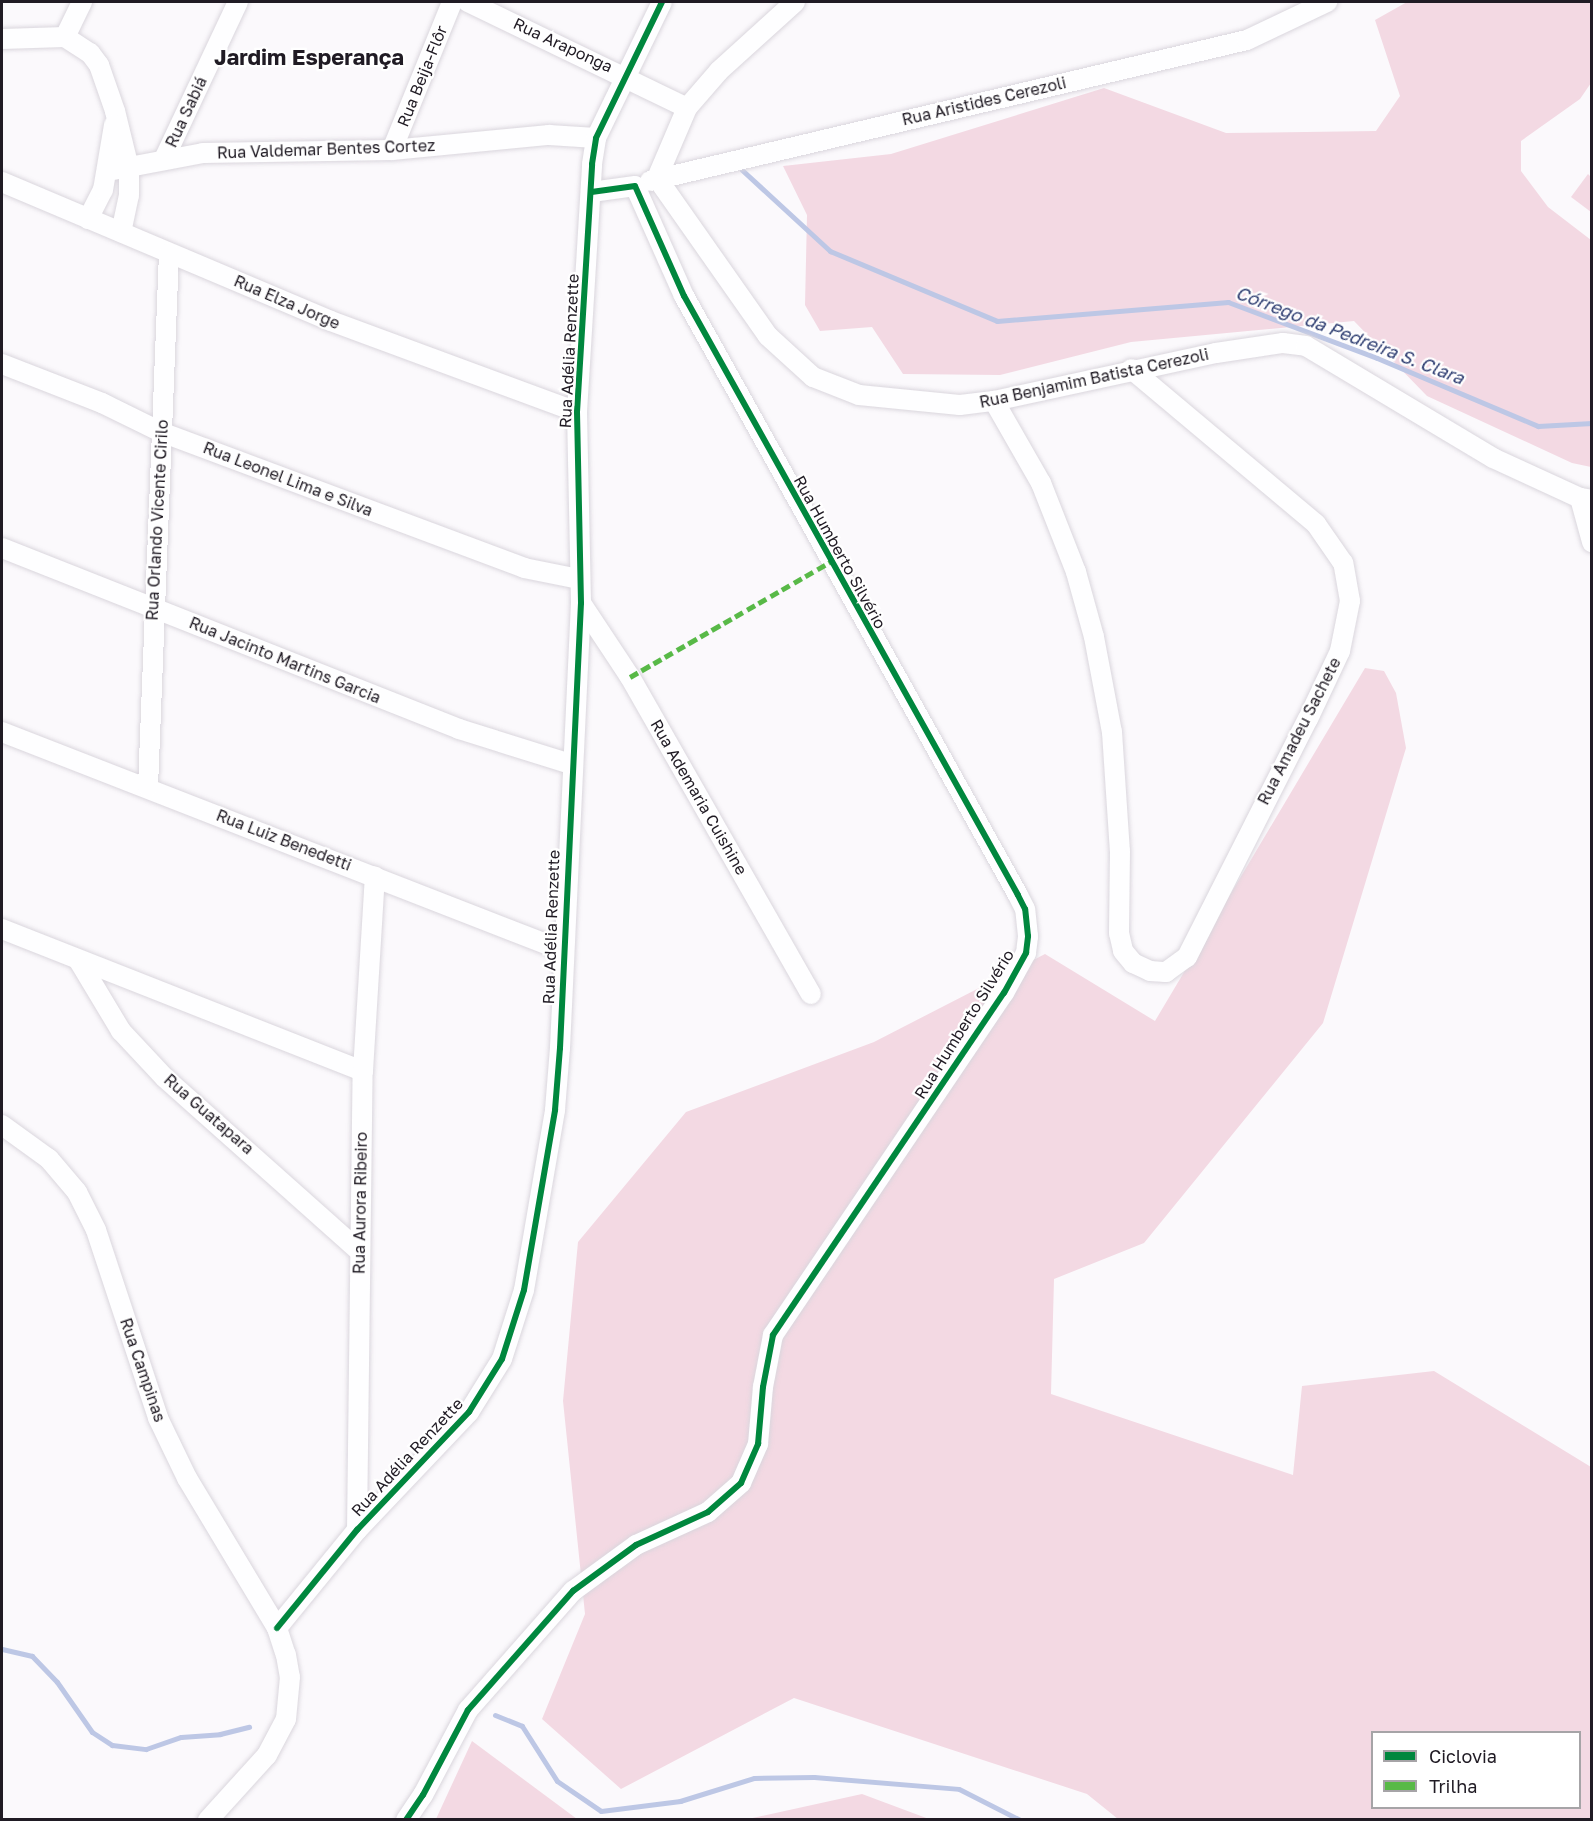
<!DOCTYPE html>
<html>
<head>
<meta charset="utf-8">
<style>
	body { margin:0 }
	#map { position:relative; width:1593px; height:1821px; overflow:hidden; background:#fbf9fc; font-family:"Golos Text",sans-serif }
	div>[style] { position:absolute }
	.green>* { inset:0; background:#f3d9e3 }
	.stream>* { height:5px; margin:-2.5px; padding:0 2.5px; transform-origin:2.5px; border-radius:2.5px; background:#bdc7e5 }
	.roads { filter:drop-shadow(0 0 2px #dad6dd) drop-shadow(0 0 2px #dad6dd) }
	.street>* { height:20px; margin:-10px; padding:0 10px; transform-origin:10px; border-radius:10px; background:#fefeff }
	.quiet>* { height:4.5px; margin-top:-2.25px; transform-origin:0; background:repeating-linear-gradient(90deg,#58b947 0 9px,transparent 0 13.5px) }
	.cycleway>* { height:6px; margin:-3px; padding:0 3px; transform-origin:3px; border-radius:3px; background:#00873e }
	span { translate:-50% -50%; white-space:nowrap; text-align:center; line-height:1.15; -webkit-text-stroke:4.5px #fff; paint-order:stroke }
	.street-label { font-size:16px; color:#201b24 }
	.water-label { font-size:18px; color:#2e3d71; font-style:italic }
	.district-label { font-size:22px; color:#201b24; font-weight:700 }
	.frame { position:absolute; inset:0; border:3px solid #201b24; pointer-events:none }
	.legend { position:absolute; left:1371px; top:1731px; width:210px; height:78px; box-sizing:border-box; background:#fff; border:2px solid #a6a4a7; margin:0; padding:8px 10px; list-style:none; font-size:18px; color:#201b24 }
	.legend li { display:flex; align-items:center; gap:12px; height:30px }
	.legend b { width:30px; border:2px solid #a6a4a7 }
</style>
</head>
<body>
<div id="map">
	<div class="green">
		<i style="clip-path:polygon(1407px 2px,1591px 2px,1591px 83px,1580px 99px,1521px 141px,1521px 171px,1548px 207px,1591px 240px,1591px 467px,1572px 463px,1427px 396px,1354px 321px,1131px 342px,1000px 375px,903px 374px,872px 327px,820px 331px,805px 305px,807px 215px,783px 166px,891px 154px,1104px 88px,1226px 133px,1376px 131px,1400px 96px,1375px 20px)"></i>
		<i style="clip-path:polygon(1588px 174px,1591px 177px,1591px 212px,1571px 197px)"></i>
		<i style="clip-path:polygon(evenodd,1365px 668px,1384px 671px,1396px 693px,1406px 748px,1323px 1023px,1144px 1243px,1054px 1279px,1051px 1394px,1293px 1475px,1302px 1386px,1434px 1371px,1591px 1467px,1591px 1819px,1118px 1819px,1087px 1794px,794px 1698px,621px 1789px,542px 1719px,585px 1614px,563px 1401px,578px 1242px,686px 1112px,874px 1042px,1045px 954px,1155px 1021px,1365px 668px,1372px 1732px,1580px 1732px,1580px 1808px,1372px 1808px,1372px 1732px)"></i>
		<i style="clip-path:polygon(472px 1741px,577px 1819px,436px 1819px)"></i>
		<i style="clip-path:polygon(862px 1794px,929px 1819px,748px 1819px)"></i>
	</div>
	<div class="stream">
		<i style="left:742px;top:170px;width:120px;rotate:42.6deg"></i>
		<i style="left:830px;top:251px;width:181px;rotate:22.7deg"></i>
		<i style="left:997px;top:321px;width:232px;rotate:-4.7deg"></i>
		<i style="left:1228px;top:302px;width:159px;rotate:20.6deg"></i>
		<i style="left:1377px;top:358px;width:175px;rotate:22.9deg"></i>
		<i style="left:1538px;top:426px;width:54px;rotate:-3.2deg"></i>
		<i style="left:2px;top:1649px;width:31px;rotate:13deg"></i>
		<i style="left:32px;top:1656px;width:36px;rotate:46deg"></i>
		<i style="left:57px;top:1682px;width:61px;rotate:55deg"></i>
		<i style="left:92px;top:1732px;width:24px;rotate:33deg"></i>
		<i style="left:112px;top:1745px;width:34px;rotate:7deg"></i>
		<i style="left:146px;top:1749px;width:37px;rotate:-19deg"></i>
		<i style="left:181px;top:1737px;width:39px;rotate:-4deg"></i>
		<i style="left:220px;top:1734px;width:30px;rotate:-14deg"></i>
		<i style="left:495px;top:1715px;width:29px;rotate:22deg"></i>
		<i style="left:522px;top:1726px;width:65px;rotate:57.5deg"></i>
		<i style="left:557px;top:1781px;width:53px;rotate:34.3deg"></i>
		<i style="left:601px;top:1811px;width:80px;rotate:-7.2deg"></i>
		<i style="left:680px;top:1801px;width:77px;rotate:-17.3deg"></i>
		<i style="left:754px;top:1778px;width:60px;rotate:-1deg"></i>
		<i style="left:814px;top:1777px;width:145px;rotate:4.7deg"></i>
		<i style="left:959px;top:1789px;width:68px;rotate:26.9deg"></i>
	</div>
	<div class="roads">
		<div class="street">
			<i style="left:468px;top:2px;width:243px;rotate:25.8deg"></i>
			<i style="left:795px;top:2px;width:103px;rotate:137.8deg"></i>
			<i style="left:719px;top:71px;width:49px;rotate:130.9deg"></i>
			<i style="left:687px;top:108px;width:76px;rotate:113.2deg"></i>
			<i style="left:657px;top:178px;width:193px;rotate:54.9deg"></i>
			<i style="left:768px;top:336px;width:61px;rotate:42.3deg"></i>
			<i style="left:813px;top:377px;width:49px;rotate:21.4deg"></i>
			<i style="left:859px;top:395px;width:101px;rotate:5.7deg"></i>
			<i style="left:960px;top:405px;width:34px;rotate:-7deg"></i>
			<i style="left:994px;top:401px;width:227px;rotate:-12.2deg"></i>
			<i style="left:1216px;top:353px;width:68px;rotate:-8.5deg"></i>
			<i style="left:1283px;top:343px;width:23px;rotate:7deg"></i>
			<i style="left:1306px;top:346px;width:218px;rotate:30.9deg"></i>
			<i style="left:1493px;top:458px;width:96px;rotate:24.7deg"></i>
			<i style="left:1580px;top:498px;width:12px;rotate:9deg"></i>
			<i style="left:65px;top:37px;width:39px;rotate:-64deg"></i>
			<i style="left:2px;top:39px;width:63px;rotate:-1.8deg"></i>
			<i style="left:65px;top:37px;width:30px;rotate:33deg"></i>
			<i style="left:90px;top:53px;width:15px;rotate:53deg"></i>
			<i style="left:99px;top:65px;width:49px;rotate:70.8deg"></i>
			<i style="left:115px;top:111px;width:59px;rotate:76.2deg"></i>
			<i style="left:129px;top:168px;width:27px;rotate:90deg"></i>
			<i style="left:129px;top:195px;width:38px;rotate:102deg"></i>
			<i style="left:392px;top:150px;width:160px;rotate:-67.9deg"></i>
			<i style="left:165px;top:157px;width:171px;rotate:-64.8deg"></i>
			<i style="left:108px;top:171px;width:97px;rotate:-10.7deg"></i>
			<i style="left:203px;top:153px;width:189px;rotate:-0.9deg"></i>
			<i style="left:392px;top:150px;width:158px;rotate:-5.5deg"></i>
			<i style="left:549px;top:135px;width:47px;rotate:3.7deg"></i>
			<i style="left:650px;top:181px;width:613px;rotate:-13.29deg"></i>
			<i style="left:1247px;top:40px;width:89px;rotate:-25.4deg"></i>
			<i style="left:2px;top:182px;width:357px;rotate:22.9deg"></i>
			<i style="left:331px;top:321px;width:262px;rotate:20.3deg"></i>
			<i style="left:88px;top:219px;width:33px;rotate:-63deg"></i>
			<i style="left:103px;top:190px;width:66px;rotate:-80.4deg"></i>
			<i style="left:2px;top:364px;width:107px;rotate:21.3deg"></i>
			<i style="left:102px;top:403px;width:66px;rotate:26.2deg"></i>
			<i style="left:161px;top:432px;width:388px;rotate:20.5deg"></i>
			<i style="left:524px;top:568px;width:56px;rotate:11.3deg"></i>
			<i style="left:994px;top:401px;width:95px;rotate:60.2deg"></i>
			<i style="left:1041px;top:483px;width:96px;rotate:68.5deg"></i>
			<i style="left:1076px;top:572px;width:67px;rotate:74.5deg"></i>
			<i style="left:1094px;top:637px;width:97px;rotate:79.3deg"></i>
			<i style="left:1112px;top:732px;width:119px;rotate:86.2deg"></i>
			<i style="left:1120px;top:851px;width:82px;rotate:90.7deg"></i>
			<i style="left:1119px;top:933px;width:18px;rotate:77deg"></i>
			<i style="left:1123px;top:951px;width:16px;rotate:50deg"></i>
			<i style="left:1133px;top:963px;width:19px;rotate:25deg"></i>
			<i style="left:1150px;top:971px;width:16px;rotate:4deg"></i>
			<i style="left:1166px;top:972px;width:26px;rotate:-36deg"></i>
			<i style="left:1187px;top:957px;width:267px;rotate:-63.1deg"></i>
			<i style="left:1308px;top:719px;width:75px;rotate:-64.8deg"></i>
			<i style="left:1340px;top:651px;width:51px;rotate:-78.7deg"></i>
			<i style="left:1350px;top:601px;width:39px;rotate:-100deg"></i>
			<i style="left:1343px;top:563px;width:47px;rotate:-124.7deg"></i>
			<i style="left:1316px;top:524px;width:241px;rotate:-140deg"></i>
			<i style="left:1580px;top:498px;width:46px;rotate:74.7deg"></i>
			<i style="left:2px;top:548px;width:492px;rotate:21.6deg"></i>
			<i style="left:459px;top:729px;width:117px;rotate:17.4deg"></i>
			<i style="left:581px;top:603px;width:89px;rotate:56.5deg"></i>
			<i style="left:630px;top:677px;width:365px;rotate:60.3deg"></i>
			<i style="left:2px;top:732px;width:603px;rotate:21.29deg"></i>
			<i style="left:148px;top:787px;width:534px;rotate:-87.75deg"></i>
			<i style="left:2px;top:929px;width:388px;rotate:21.5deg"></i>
			<i style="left:79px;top:961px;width:82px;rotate:59deg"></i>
			<i style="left:121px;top:1031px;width:64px;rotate:46.9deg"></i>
			<i style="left:165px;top:1078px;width:260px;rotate:41.7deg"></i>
			<i style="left:2px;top:1125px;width:58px;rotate:35.9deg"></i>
			<i style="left:49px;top:1159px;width:43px;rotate:49.7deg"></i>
			<i style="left:77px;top:1192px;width:42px;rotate:63.4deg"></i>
			<i style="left:96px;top:1230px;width:198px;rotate:71.7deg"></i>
			<i style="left:158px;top:1418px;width:67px;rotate:64.2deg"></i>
			<i style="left:187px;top:1478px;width:175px;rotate:59deg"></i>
			<i style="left:277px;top:1628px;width:28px;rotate:72deg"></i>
			<i style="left:286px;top:1655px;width:22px;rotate:80deg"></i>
			<i style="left:290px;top:1677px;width:42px;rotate:95.4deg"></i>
			<i style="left:286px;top:1719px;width:41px;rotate:117.8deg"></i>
			<i style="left:267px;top:1755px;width:88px;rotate:132.2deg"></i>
			<i style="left:357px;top:1530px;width:459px;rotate:-89.3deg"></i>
			<i style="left:363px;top:1071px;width:195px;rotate:-86.5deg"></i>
			<i style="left:277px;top:1628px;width:127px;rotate:-50.8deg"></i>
			<i style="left:357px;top:1530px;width:163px;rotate:-46.5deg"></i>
			<i style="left:469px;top:1412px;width:62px;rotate:-58.1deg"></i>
			<i style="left:502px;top:1359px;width:72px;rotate:-72.3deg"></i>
			<i style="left:524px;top:1290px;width:183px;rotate:-80.2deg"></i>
			<i style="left:555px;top:1110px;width:62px;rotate:-85.4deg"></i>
			<i style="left:560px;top:1048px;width:445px;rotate:-87.3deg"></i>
			<i style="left:581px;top:603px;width:191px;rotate:-91.2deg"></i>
			<i style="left:577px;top:412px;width:248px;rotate:-86.5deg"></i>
			<i style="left:592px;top:164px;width:26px;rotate:-81deg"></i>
			<i style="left:596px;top:138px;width:151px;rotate:-64.1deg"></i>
			<i style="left:406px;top:1820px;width:30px;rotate:-56deg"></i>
			<i style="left:423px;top:1795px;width:96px;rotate:-62.1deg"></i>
			<i style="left:468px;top:1710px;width:159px;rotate:-48.6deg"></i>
			<i style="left:573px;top:1591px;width:78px;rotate:-36.1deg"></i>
			<i style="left:636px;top:1545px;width:79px;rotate:-24.6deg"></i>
			<i style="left:708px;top:1512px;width:44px;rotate:-41.3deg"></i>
			<i style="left:741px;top:1483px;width:43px;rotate:-66.4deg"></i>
			<i style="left:758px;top:1444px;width:57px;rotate:-85deg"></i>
			<i style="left:763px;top:1387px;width:53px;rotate:-79.1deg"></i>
			<i style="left:773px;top:1335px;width:413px;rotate:-56deg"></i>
			<i style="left:1004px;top:993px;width:46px;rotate:-61.2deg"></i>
			<i style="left:1026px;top:953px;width:17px;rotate:-83deg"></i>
			<i style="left:1028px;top:936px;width:27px;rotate:-96deg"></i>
			<i style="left:1025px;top:909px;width:16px;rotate:-117deg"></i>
			<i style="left:1018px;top:895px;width:686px;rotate:-119.14deg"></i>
			<i style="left:684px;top:296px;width:120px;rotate:-114deg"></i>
			<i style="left:635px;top:186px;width:44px;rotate:172.2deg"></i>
		</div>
	</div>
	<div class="quiet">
		<i style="left:630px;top:677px;width:231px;rotate:-29.9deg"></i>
	</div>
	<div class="cycleway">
		<i style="left:277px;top:1628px;width:127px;rotate:-50.8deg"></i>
		<i style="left:357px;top:1530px;width:163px;rotate:-46.5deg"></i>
		<i style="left:469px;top:1412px;width:62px;rotate:-58.1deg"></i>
		<i style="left:502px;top:1359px;width:72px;rotate:-72.3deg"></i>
		<i style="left:524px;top:1290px;width:183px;rotate:-80.2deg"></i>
		<i style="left:555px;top:1110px;width:62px;rotate:-85.4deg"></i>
		<i style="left:560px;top:1048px;width:445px;rotate:-87.3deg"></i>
		<i style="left:581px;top:603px;width:191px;rotate:-91.2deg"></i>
		<i style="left:577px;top:412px;width:248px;rotate:-86.5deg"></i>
		<i style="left:592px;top:164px;width:26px;rotate:-81deg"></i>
		<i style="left:596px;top:138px;width:151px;rotate:-64.1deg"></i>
		<i style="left:406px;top:1820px;width:30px;rotate:-56deg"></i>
		<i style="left:423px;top:1795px;width:96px;rotate:-62.1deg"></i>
		<i style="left:468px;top:1710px;width:159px;rotate:-48.6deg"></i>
		<i style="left:573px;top:1591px;width:78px;rotate:-36.1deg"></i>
		<i style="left:636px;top:1545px;width:79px;rotate:-24.6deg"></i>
		<i style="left:708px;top:1512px;width:44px;rotate:-41.3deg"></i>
		<i style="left:741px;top:1483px;width:43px;rotate:-66.4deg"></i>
		<i style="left:758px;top:1444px;width:57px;rotate:-85deg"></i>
		<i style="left:763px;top:1387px;width:53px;rotate:-79.1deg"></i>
		<i style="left:773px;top:1335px;width:413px;rotate:-56deg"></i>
		<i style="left:1004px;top:993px;width:46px;rotate:-61.2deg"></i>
		<i style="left:1026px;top:953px;width:17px;rotate:-83deg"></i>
		<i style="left:1028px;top:936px;width:27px;rotate:-96deg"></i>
		<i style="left:1025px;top:909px;width:16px;rotate:-117deg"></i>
		<i style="left:1018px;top:895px;width:686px;rotate:-119.14deg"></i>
		<i style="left:684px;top:296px;width:120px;rotate:-114deg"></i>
		<i style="left:635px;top:186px;width:44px;rotate:172.2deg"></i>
	</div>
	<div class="street-label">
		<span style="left:563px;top:45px;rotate:25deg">Rua Araponga</span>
		<span style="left:422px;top:76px;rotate:-68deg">Rua Beija-Flôr</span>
		<span style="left:984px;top:101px;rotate:-13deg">Rua Aristides Cerezoli</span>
		<span style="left:186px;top:112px;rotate:-65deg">Rua Sabiá</span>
		<span style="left:326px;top:149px;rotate:-2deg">Rua Valdemar Bentes Cortez</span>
		<span style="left:287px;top:302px;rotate:23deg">Rua Elza Jorge</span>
		<span style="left:569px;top:351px;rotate:-87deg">Rua Adélia Renzette</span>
		<span style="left:1094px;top:378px;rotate:-12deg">Rua Benjamim Batista Cerezoli</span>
		<span style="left:288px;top:479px;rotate:21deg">Rua Leonel Lima e Silva</span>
		<span style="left:157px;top:520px;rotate:-87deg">Rua Orlando Vicente Cirilo</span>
		<span style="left:840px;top:552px;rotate:61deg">Rua Humberto Silvério</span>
		<span style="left:285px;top:660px;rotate:22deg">Rua Jacinto Martins Garcia</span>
		<span style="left:1299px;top:731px;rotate:-63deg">Rua Amadeu Sachete</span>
		<span style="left:699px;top:797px;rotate:60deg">Rua Ademaria Cuishine</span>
		<span style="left:284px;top:840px;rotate:21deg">Rua Luiz Benedetti</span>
		<span style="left:551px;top:927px;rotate:-88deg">Rua Adélia Renzette</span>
		<span style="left:964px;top:1024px;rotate:-58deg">Rua Humberto Silvério</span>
		<span style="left:209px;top:1114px;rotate:41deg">Rua Guatapara</span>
		<span style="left:360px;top:1203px;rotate:-89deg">Rua Aurora Ribeiro</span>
		<span style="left:143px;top:1370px;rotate:71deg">Rua Campinas</span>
		<span style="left:407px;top:1457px;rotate:-47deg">Rua Adélia Renzette</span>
	</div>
	<div class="water-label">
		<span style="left:1350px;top:335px;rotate:21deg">Córrego da Pedreira S. Clara</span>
	</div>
	<div class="district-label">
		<span style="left:309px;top:57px">Jardim Esperança</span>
	</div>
	<div class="frame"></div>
	<ul class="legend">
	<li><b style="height:8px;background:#00873e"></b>Ciclovia</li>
	<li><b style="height:8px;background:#58b947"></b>Trilha</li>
	</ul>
</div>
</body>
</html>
